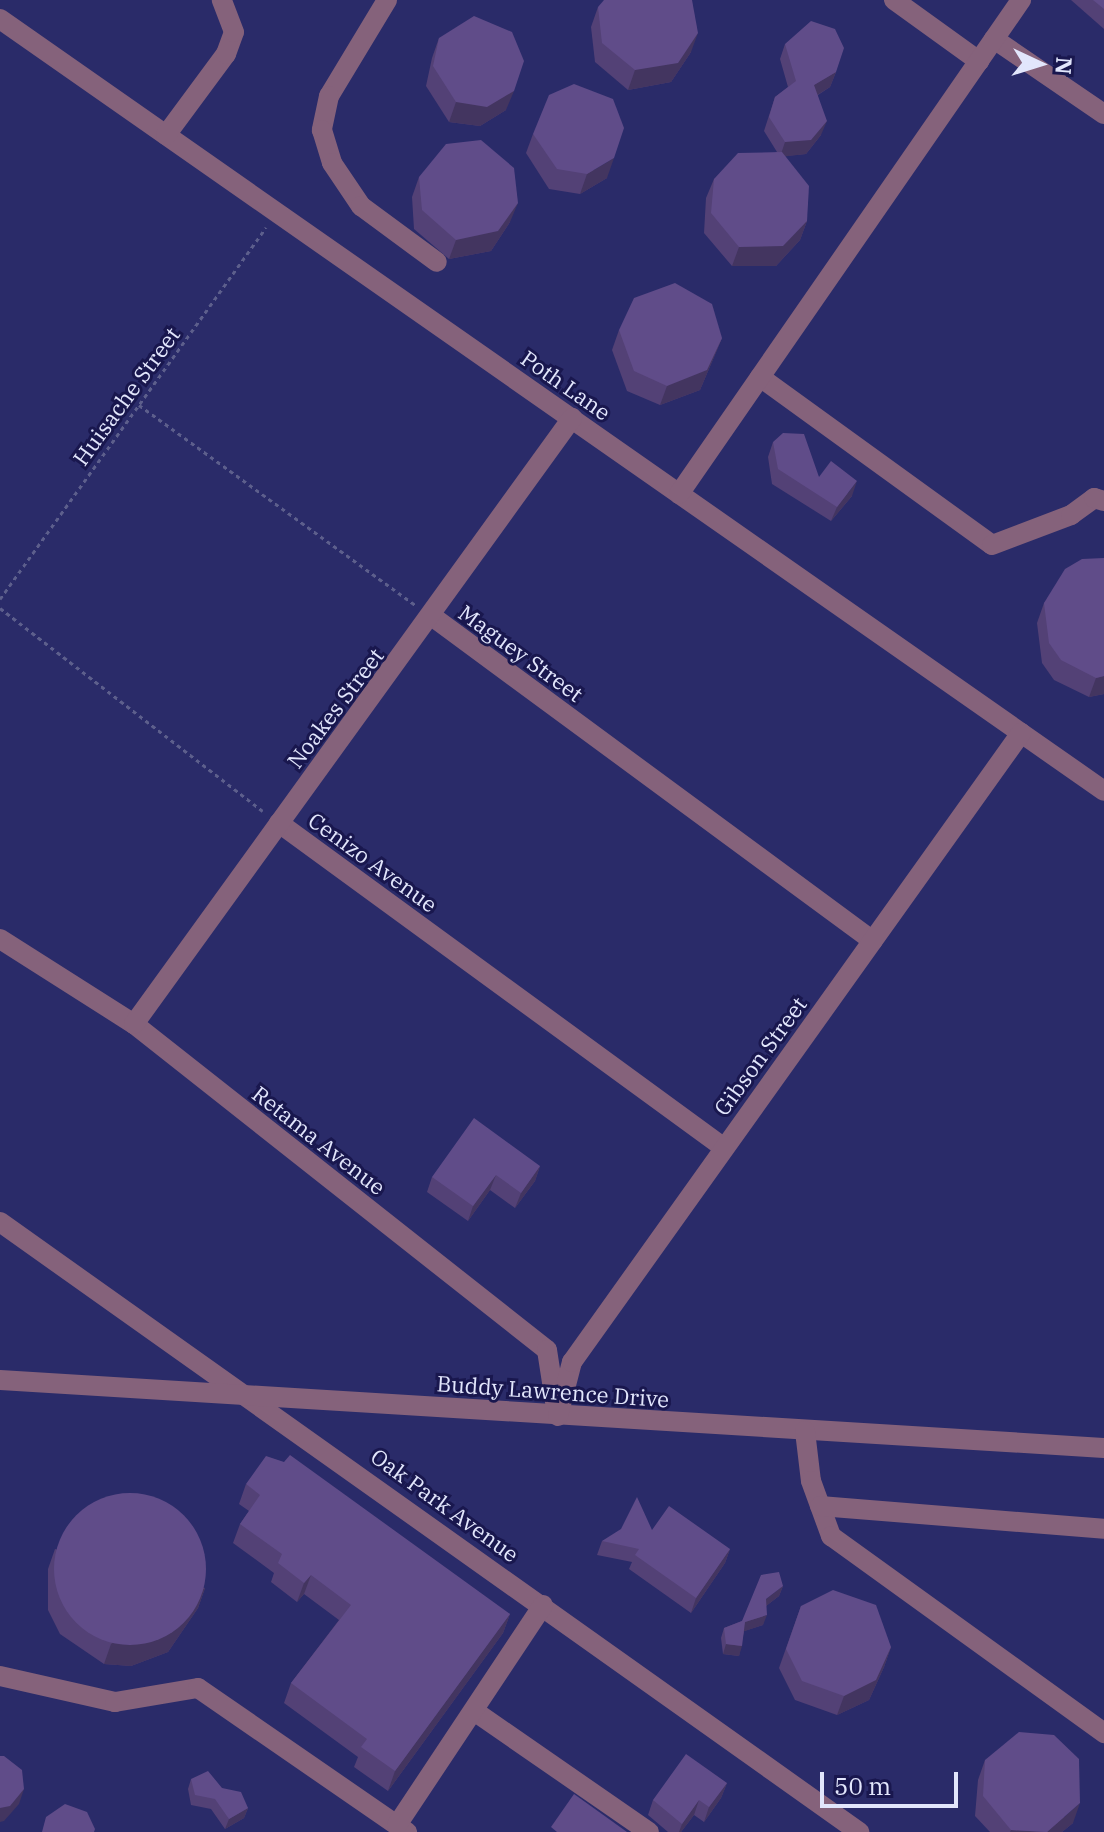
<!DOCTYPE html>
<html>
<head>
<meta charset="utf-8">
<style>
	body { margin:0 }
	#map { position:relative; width:1104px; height:1832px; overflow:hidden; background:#21225a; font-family:"IBM Plex Serif",serif }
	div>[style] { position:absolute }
	.built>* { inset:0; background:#2a2b69 }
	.path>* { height:3px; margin-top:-1.5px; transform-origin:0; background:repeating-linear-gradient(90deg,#5d5f8c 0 4px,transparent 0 8px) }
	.minor>* { height:20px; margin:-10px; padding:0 10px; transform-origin:10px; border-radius:10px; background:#85627b }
	.wall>* { inset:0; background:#534176 }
	.shaded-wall>* { inset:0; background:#433560 }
	.building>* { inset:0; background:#604c89 }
	.round { border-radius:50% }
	span { translate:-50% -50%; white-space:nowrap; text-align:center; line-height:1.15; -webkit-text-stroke:6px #19174e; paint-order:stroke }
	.street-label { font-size:22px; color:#e2e6fc }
	.north { position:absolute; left:1000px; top:24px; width:80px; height:80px; -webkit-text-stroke:6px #19174e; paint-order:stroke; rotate:94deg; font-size:22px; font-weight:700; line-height:32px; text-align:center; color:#e2e6fc }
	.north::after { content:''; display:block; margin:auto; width:28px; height:36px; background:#e2e6fc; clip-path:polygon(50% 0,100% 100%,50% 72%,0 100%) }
	.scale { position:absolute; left:820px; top:1772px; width:138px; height:36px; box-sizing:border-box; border:4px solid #e2e6fc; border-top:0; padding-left:10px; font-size:24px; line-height:28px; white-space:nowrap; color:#e2e6fc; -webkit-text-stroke:6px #19174e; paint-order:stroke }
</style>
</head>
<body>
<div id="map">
	<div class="built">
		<i style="clip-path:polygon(0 0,1104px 0,1104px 1832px,0 1832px)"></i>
	</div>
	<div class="path">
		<i style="left:139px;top:405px;width:341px;rotate:35.9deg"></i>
		<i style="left:0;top:599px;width:457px;rotate:-54.4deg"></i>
		<i style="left:0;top:608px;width:332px;rotate:37.7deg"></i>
	</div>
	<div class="minor">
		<i style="left:387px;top:0;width:112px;rotate:121.1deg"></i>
		<i style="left:329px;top:96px;width:35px;rotate:102deg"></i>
		<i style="left:322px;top:130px;width:34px;rotate:73deg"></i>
		<i style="left:332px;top:163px;width:52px;rotate:56deg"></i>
		<i style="left:361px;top:206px;width:94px;rotate:36.4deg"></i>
		<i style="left:894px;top:0;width:105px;rotate:35.7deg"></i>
		<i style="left:0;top:19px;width:1347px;rotate:34.96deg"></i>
		<i style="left:994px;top:39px;width:133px;rotate:34.3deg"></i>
		<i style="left:166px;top:135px;width:101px;rotate:-53.5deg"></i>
		<i style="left:226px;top:54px;width:23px;rotate:-70deg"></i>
		<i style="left:234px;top:32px;width:34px;rotate:-111deg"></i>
		<i style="left:760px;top:377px;width:286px;rotate:35.9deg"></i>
		<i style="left:992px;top:545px;width:85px;rotate:-20.8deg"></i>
		<i style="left:1071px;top:515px;width:29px;rotate:-36deg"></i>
		<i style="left:1094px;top:498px;width:10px;rotate:17deg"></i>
		<i style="left:679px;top:494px;width:601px;rotate:-55.3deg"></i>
		<i style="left:433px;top:617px;width:546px;rotate:36.37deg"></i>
		<i style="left:279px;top:823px;width:550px;rotate:36.12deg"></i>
		<i style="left:0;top:939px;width:159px;rotate:32.4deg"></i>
		<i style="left:134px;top:1024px;width:526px;rotate:38.29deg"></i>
		<i style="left:547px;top:1350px;width:59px;rotate:81.2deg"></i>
		<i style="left:134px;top:1024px;width:748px;rotate:-54.14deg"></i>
		<i style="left:0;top:1222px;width:1054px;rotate:35.38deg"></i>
		<i style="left:0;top:1380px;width:1106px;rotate:3.52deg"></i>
		<i style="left:558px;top:1416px;width:56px;rotate:-75.5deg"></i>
		<i style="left:572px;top:1362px;width:773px;rotate:-54.48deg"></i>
		<i style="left:805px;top:1431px;width:50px;rotate:83.2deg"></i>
		<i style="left:811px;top:1481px;width:59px;rotate:70deg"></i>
		<i style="left:831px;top:1536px;width:337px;rotate:35.8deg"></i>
		<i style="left:820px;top:1506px;width:285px;rotate:4.6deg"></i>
		<i style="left:0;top:1676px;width:118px;rotate:12.7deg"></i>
		<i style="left:115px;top:1702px;width:84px;rotate:-9.6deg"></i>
		<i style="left:198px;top:1688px;width:254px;rotate:34.6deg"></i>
		<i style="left:477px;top:1713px;width:209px;rotate:34.7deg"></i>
		<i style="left:397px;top:1825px;width:264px;rotate:-56.4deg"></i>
	</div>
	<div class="wall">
		<i style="clip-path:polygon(1071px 0,1104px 0,1104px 29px)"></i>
		<i style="clip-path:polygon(598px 7px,691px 52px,671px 82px,628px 90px,595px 62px,591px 27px)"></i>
		<i style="clip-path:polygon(439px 38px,506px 110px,480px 126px,449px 122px,426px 86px,432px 58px)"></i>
		<i style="clip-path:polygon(785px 44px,836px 72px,830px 87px,818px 95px,821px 135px,806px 154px,785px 156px,807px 221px,800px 240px,776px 266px,732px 266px,704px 233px,706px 198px,714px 179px,777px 152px,764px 131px,775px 97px,788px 87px,780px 59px)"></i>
		<i style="clip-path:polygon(533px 134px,607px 178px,580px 194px,549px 189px,526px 153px)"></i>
		<i style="clip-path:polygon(419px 177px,510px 222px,491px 251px,449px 259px,414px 229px,412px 197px)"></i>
		<i style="clip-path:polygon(619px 330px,722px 338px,714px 357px,700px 390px,660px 405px,627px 391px,612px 350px)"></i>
		<i style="clip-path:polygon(773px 442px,819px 477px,852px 496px,831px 521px,772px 484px,768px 457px)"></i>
		<i style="clip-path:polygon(1104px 558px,1104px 694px,1089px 697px,1054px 680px,1042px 663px,1037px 623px,1044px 603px)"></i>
		<i style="clip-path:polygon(540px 1166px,535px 1181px,515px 1208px,490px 1190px,468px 1221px,427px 1192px,432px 1177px)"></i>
		<i style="clip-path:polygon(246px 1484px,510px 1614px,503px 1633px,388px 1791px,354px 1767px,358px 1757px,284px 1703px,291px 1683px,339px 1620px,304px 1594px,297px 1602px,271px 1582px,274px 1573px,233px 1543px,240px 1524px,249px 1511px,239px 1504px)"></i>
		<i style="clip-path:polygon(652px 1530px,730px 1549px,725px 1563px,691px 1613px,629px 1569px,632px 1562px,597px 1555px,602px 1541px)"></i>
		<i style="clip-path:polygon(55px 1549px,205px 1588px,198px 1608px,168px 1652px,131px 1666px,104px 1664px,60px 1634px,48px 1610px,48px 1569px)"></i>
		<i style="clip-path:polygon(783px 1586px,779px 1596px,766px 1606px,763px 1625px,744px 1631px,739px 1656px,723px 1654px,721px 1638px,724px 1628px,742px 1621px)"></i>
		<i style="clip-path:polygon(801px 1606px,891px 1647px,884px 1667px,869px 1700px,837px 1715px,795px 1700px,779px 1668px)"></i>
		<i style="clip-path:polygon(985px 1760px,1073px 1823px,1062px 1832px,990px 1832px,975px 1816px,978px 1780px)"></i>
		<i style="clip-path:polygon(191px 1779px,222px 1788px,248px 1808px,244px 1818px,225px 1829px,211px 1809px,191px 1805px,188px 1789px)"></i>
		<i style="clip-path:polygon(727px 1783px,721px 1798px,704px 1822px,694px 1815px,681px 1832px,668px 1832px,648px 1815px,653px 1800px)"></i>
	</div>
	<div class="shaded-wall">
		<i style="clip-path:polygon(698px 33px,691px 52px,671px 82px,628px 90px,635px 70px)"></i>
		<i style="clip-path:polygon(836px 72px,830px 87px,809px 100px,814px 85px)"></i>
		<i style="clip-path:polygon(514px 91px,506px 110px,480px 126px,449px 122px,456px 102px)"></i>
		<i style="clip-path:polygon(827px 121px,821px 135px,806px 154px,780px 157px,785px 142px)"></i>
		<i style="clip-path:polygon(614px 158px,607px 178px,580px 194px,587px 174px)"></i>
		<i style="clip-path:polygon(518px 203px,510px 222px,491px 251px,449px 259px,456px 240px)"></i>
		<i style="clip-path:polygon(807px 221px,800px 240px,776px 266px,732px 266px,739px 247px)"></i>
		<i style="clip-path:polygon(722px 338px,714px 357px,700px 390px,660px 405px,667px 386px)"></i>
		<i style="clip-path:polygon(857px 481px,852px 496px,831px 521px,837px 507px)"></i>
		<i style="clip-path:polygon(1104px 676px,1104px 694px,1089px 697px,1096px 678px)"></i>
		<i style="clip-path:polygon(540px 1166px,535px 1181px,515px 1208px,521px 1193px)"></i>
		<i style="clip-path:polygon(496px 1175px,490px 1190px,468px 1221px,473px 1206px)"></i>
		<i style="clip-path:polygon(730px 1549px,725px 1563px,691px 1613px,696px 1598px)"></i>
		<i style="clip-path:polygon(311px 1575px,304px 1594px,297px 1602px,304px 1583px)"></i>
		<i style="clip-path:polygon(783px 1586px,779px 1596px,762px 1609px,766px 1599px)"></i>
		<i style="clip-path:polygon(205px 1588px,198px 1608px,168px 1652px,131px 1666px,104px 1664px,111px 1644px)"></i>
		<i style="clip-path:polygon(510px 1614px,503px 1633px,388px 1791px,395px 1771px)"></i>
		<i style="clip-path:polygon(767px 1615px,763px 1625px,742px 1632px,745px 1622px)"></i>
		<i style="clip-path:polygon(726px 1644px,742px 1646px,739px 1656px,723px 1654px)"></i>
		<i style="clip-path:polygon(891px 1647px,884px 1667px,869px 1700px,837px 1715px,844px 1696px)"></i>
		<i style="clip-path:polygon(727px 1783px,721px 1798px,704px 1822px,709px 1807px)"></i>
		<i style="clip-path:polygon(24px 1789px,19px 1804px,4px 1821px,0 1822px,0 1808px)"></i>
		<i style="clip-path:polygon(699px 1800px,694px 1815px,681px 1832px,679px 1832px,682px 1824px)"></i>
		<i style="clip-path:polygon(1080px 1803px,1073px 1823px,1062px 1832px,1047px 1832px)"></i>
		<i style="clip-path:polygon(248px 1808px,244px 1818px,225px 1829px,229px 1819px)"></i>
		<i style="clip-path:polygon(1011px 1830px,1044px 1832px,1010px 1832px)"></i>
	</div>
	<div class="building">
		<i style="clip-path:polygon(604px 0,692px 0,698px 33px,678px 63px,635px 70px,602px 43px,598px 7px)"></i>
		<i style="clip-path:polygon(1093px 0,1104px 0,1104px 9px)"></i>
		<i style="clip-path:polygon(474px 16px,512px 32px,524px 61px,514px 91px,487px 107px,456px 102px,433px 66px,439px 38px)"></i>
		<i style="clip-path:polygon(811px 21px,835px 29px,844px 48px,836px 72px,814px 85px,827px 121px,811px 140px,785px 142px,769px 117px,775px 97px,796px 81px,785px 44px)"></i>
		<i style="clip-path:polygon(574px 84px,613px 99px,624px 128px,614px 158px,587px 174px,557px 169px,533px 134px,549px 95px)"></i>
		<i style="clip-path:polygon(481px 140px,514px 168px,518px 203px,498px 231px,456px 240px,422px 210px,419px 177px,446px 144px)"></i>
		<i style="clip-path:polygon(782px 152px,809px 186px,807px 221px,783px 246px,739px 247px,711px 213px,714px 179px,738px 153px)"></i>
		<i style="clip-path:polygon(675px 283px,712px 304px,722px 338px,707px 370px,667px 386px,634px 371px,619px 330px,634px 298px)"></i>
		<i style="clip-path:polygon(783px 433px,804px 434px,819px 477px,831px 461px,857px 481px,837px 507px,778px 469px,773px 442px)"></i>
		<i style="clip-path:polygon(1104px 558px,1104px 676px,1096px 678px,1061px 660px,1049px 643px,1044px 603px,1065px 569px,1082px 559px)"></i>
		<i style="clip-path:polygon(474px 1118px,540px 1166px,521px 1193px,496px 1175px,473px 1206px,432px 1177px)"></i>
		<i style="clip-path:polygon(290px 1455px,510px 1614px,395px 1771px,361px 1747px,367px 1739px,291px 1683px,351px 1605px,311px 1575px,304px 1583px,278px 1563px,282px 1554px,240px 1524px,260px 1495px,246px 1484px,266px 1456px,284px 1462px)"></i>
		<i class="round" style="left:54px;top:1493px;width:152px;height:152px"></i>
		<i style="clip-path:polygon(637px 1497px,652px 1530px,669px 1506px,730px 1549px,696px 1598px,635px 1555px,639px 1549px,602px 1541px,621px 1529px)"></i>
		<i style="clip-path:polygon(779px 1572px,783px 1586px,766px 1599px,767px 1615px,745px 1622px,742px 1646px,726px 1644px,724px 1628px,742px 1621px,761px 1575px)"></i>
		<i style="clip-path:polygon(833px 1590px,876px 1605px,891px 1647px,876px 1680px,844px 1696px,802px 1681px,786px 1649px,801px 1606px)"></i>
		<i style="clip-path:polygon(1019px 1732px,1054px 1735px,1079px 1759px,1080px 1803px,1047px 1832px,1011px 1830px,983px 1796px,985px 1760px)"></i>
		<i style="clip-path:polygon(686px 1754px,727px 1783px,709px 1807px,699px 1800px,682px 1824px,653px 1800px)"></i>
		<i style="clip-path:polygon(0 1756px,4px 1756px,22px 1770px,24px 1789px,10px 1806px,0 1808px)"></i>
		<i style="clip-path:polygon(208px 1771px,222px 1788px,241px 1792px,248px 1808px,229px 1819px,215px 1799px,195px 1795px,191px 1779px)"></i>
		<i style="clip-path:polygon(574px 1794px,627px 1832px,557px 1832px,551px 1827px)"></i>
		<i style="clip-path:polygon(65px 1804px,87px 1812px,95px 1829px,94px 1832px,42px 1832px,46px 1817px)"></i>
	</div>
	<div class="street-label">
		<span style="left:566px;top:385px;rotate:35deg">Poth Lane</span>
		<span style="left:126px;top:396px;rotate:-54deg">Huisache Street</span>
		<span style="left:521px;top:653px;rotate:36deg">Maguey Street</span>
		<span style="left:335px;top:708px;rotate:-53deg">Noakes Street</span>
		<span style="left:373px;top:862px;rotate:36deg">Cenizo Avenue</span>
		<span style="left:760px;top:1056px;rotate:-54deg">Gibson Street</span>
		<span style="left:319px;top:1140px;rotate:38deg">Retama Avenue</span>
		<span style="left:553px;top:1391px;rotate:4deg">Buddy Lawrence Drive</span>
		<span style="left:445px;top:1505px;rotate:36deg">Oak Park Avenue</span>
	</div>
	<div class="north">N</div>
	<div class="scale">50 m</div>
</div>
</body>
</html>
